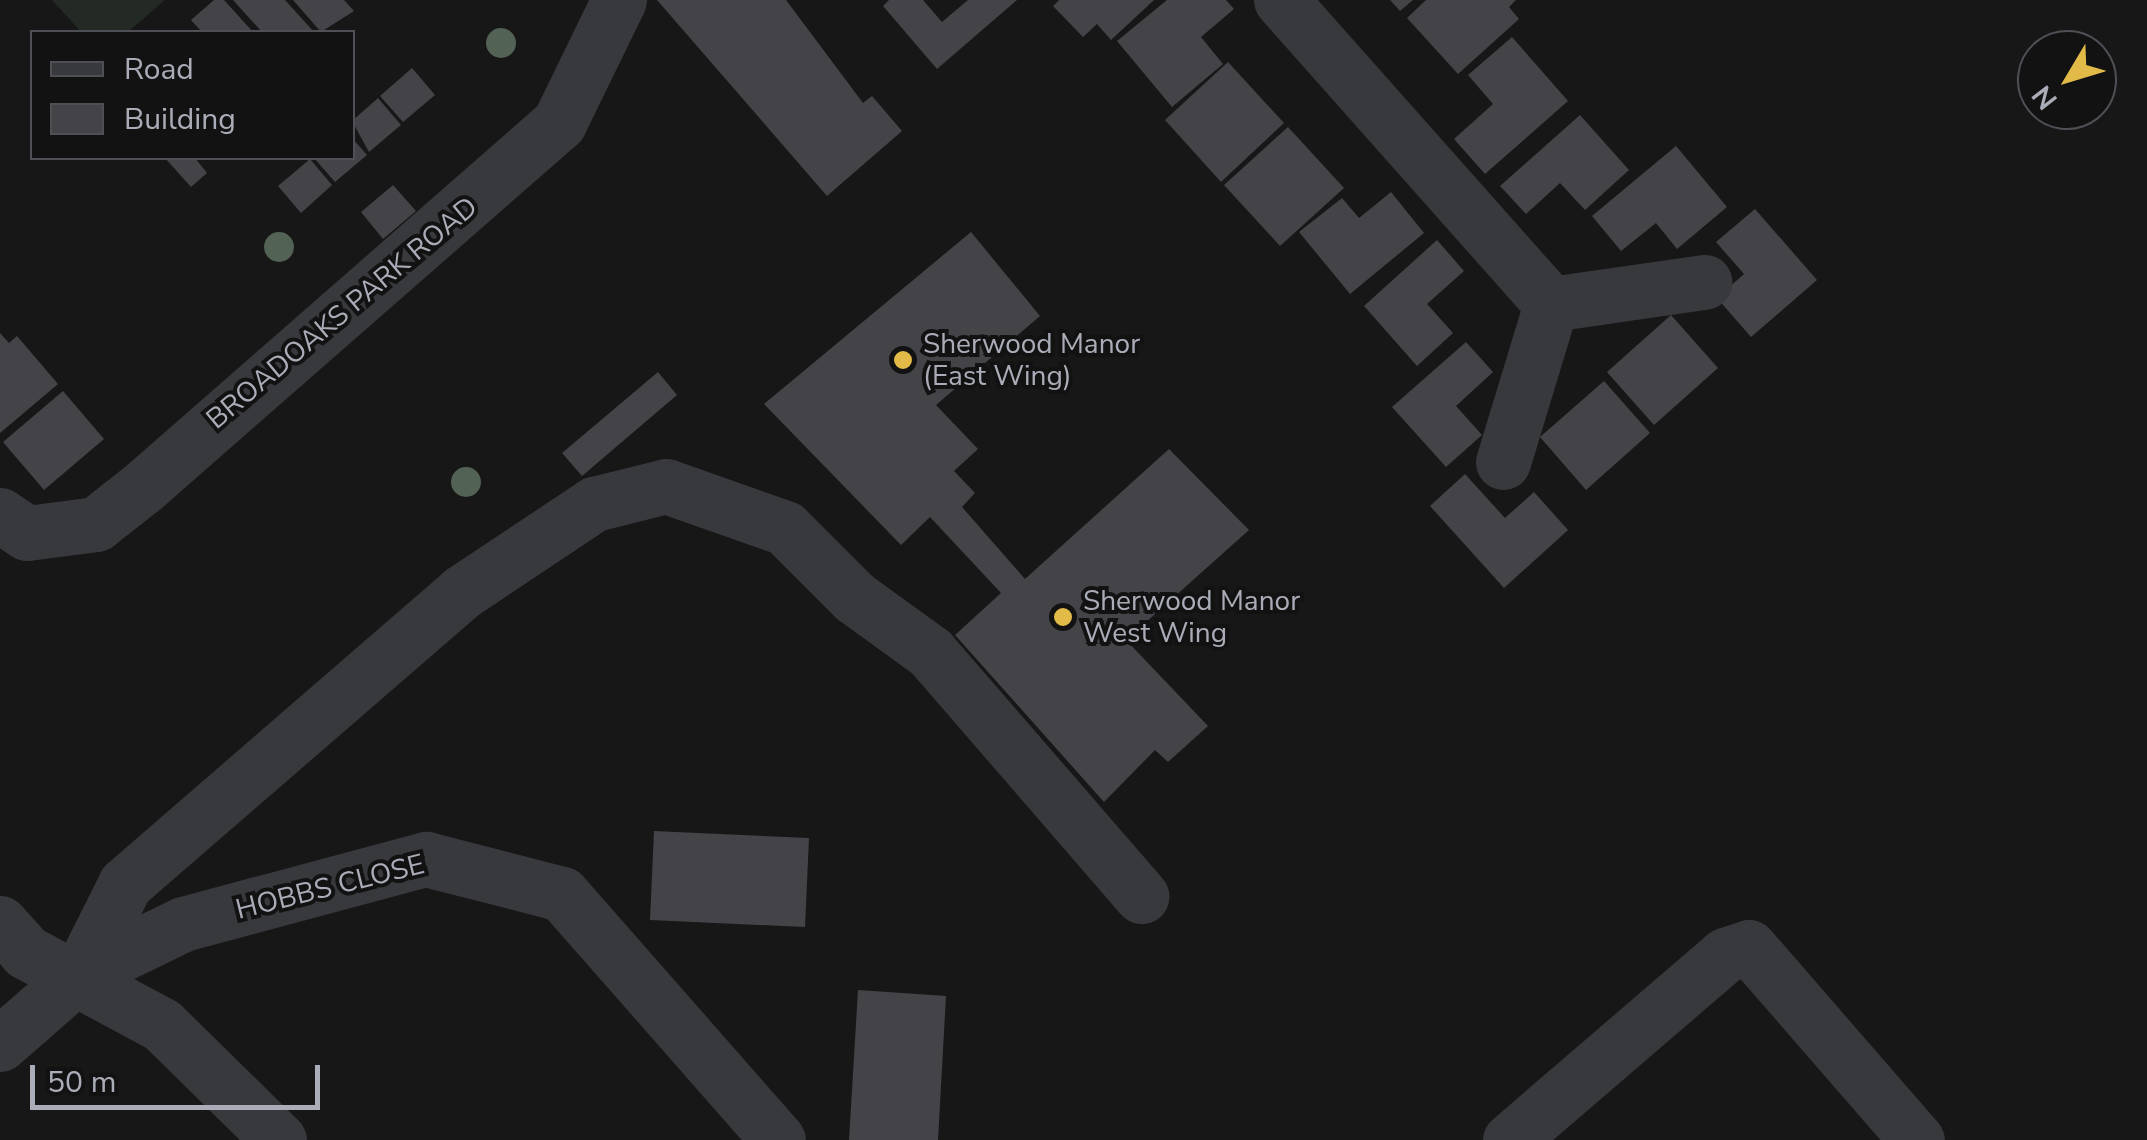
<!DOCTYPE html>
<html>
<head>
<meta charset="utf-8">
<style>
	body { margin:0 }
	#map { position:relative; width:2147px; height:1140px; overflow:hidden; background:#171718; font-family:"Nunito Sans",sans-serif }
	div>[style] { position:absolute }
	.green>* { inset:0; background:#232a25 }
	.building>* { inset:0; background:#444448 }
	.minor>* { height:55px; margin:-27.5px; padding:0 27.5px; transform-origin:27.5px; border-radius:27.5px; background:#38393d }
	.trees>* { width:30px; height:30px; margin:-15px; border-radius:50%; background:#526255 }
	.dots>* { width:28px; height:28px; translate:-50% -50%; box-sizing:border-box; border:5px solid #121213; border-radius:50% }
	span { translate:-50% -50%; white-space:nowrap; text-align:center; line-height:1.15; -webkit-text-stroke:8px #121213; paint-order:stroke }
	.street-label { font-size:28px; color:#aaadb7 }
	.poi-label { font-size:28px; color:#aaadb7 }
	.left { translate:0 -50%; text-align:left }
	.legend { position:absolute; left:30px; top:30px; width:325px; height:130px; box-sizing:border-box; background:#121213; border:2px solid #4f5055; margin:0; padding:12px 18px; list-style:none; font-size:30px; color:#aaadb7 }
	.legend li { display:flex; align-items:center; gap:20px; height:50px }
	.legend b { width:50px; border:2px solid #4f5055 }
	.north { position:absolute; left:2017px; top:30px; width:100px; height:100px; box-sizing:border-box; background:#121213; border:2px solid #4f5055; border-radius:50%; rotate:232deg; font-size:28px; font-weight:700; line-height:40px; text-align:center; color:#aaadb7 }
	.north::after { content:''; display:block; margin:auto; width:35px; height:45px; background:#e1ba47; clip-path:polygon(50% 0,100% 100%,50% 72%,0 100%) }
	.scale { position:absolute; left:30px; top:1065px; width:290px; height:45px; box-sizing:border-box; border:5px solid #aaadb7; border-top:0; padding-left:12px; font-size:30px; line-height:35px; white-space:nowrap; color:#aaadb7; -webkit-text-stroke:8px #121213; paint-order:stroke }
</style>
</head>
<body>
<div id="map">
	<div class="green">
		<i style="clip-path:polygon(52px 0,165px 0,128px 32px,81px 32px)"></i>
	</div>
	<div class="building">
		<i style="clip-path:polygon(214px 0,224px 0,253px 32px,202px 32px,191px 20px)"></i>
		<i style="clip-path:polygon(233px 0,285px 0,314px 32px,262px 32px)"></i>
		<i style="clip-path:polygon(293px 0,344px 0,354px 11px,321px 32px)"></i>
		<i style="clip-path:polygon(657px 0,786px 0,863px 103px,872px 96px,902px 131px,827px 196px)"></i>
		<i style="clip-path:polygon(889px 0,923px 0,942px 22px,968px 0,1017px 0,937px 69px,883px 6px)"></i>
		<i style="clip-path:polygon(1059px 0,1154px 0,1111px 40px,1097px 24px,1083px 37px,1053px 6px)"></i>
		<i style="clip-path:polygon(1167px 0,1226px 0,1234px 9px,1201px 37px,1223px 64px,1172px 107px,1117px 41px)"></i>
		<i style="clip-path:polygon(1390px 0,1413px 0,1400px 11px)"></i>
		<i style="clip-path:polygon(1426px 0,1516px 0,1509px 7px,1519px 19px,1458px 74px,1407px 18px)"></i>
		<i style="clip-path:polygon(1512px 37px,1568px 101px,1485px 174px,1454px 139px,1493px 104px,1468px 75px)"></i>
		<i style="clip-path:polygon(1228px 62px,1284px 123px,1221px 182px,1165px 120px)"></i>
		<i style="clip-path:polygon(412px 68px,435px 95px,403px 122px,380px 96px)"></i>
		<i style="clip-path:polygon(378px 98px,401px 125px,369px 152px,352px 121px)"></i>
		<i style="clip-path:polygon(1580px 115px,1629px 170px,1585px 210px,1560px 183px,1526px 214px,1500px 186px)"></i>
		<i style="clip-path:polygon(1288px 127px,1344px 188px,1280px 246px,1224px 185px)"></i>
		<i style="clip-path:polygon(352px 138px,367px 155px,335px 182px,314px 158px,352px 158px)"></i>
		<i style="clip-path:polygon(1676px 146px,1727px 207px,1677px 249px,1656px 223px,1621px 251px,1592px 216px)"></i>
		<i style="clip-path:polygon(165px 158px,195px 158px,207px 173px,191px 187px)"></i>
		<i style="clip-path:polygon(310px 159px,332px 185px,301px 213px,278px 186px)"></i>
		<i style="clip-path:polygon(393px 185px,416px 211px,383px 239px,361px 212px)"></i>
		<i style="clip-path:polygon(1391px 192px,1424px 233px,1350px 294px,1299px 232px,1342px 198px,1359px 218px)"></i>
		<i style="clip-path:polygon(1755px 209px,1817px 280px,1751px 337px,1717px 298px,1744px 274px,1716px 242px)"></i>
		<i style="clip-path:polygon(971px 232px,1040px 316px,936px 405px,978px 449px,954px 471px,975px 493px,962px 507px,1025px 579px,1169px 449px,1249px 530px,1126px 640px,1208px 726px,1168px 762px,1155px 750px,1104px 802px,955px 635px,1001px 593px,930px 517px,901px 545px,764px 404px)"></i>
		<i style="clip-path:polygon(1437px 240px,1464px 271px,1427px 304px,1453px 333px,1417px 366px,1364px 306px)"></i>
		<i style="clip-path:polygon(1671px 315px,1718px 368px,1654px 425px,1607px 372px)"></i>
		<i style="clip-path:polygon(0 333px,9px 343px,17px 336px,58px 384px,0 433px)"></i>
		<i style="clip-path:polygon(1466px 342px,1493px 372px,1456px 406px,1482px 435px,1446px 467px,1392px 407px)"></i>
		<i style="clip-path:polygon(658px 372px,677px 395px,582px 476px,562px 453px)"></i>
		<i style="clip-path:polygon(1604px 381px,1650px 433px,1586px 490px,1540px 437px)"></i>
		<i style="clip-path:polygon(63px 391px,104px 439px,44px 490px,3px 442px)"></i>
		<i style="clip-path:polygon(1465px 474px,1505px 518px,1534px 492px,1568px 530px,1504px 588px,1430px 506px)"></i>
		<i style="clip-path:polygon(654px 831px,809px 838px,805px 927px,650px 920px)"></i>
		<i style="clip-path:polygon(858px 990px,946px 996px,938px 1140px,849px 1140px)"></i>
	</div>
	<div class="minor">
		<i style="left:1281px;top:0;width:407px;rotate:48.4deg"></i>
		<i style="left:1551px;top:304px;width:155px;rotate:-8.2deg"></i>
		<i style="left:1503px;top:462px;width:165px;rotate:-73.1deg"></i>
		<i style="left:0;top:515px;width:32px;rotate:34deg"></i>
		<i style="left:27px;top:533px;width:70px;rotate:-7.4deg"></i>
		<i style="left:96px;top:524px;width:60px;rotate:-38.2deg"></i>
		<i style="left:143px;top:487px;width:553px;rotate:-41.19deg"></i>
		<i style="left:559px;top:123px;width:137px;rotate:-64deg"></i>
		<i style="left:0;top:923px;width:39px;rotate:48deg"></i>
		<i style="left:26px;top:952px;width:154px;rotate:28.2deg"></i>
		<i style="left:162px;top:1025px;width:164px;rotate:44.5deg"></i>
		<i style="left:80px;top:974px;width:101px;rotate:-63.4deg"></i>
		<i style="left:125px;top:884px;width:446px;rotate:-40.9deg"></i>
		<i style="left:462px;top:592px;width:159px;rotate:-33.7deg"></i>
		<i style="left:594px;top:504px;width:74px;rotate:-14deg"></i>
		<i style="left:666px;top:486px;width:126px;rotate:19.4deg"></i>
		<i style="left:785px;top:528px;width:98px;rotate:45deg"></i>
		<i style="left:854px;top:597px;width:94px;rotate:35.9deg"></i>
		<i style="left:930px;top:652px;width:323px;rotate:49.1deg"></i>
		<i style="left:0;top:1044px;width:106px;rotate:-41.2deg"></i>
		<i style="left:80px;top:974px;width:114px;rotate:-25.9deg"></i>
		<i style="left:183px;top:924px;width:252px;rotate:-15deg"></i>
		<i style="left:426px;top:859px;width:140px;rotate:14.4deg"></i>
		<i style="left:562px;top:894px;width:327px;rotate:48.7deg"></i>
		<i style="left:1510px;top:1140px;width:284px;rotate:-40.7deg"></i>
		<i style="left:1725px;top:955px;width:25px;rotate:-18deg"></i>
		<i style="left:1749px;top:947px;width:256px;rotate:49deg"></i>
	</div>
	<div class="trees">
		<i style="left:501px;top:43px"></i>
		<i style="left:279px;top:247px"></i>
		<i style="left:466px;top:482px"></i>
	</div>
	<div class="dots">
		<i style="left:903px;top:360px;background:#e1ba47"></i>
		<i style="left:1063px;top:617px;background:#e1ba47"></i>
	</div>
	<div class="street-label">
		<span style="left:342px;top:313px;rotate:-40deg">BROADOAKS PARK ROAD</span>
		<span style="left:330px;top:887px;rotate:-14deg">HOBBS CLOSE</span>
	</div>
	<div class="poi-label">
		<span class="left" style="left:923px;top:360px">Sherwood Manor<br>(East Wing)</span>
		<span class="left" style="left:1083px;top:617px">Sherwood Manor<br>West Wing</span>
	</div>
	<ul class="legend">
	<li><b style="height:12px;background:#38393d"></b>Road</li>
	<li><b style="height:28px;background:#444448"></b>Building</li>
	</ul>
	<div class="north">N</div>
	<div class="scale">50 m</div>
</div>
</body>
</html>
